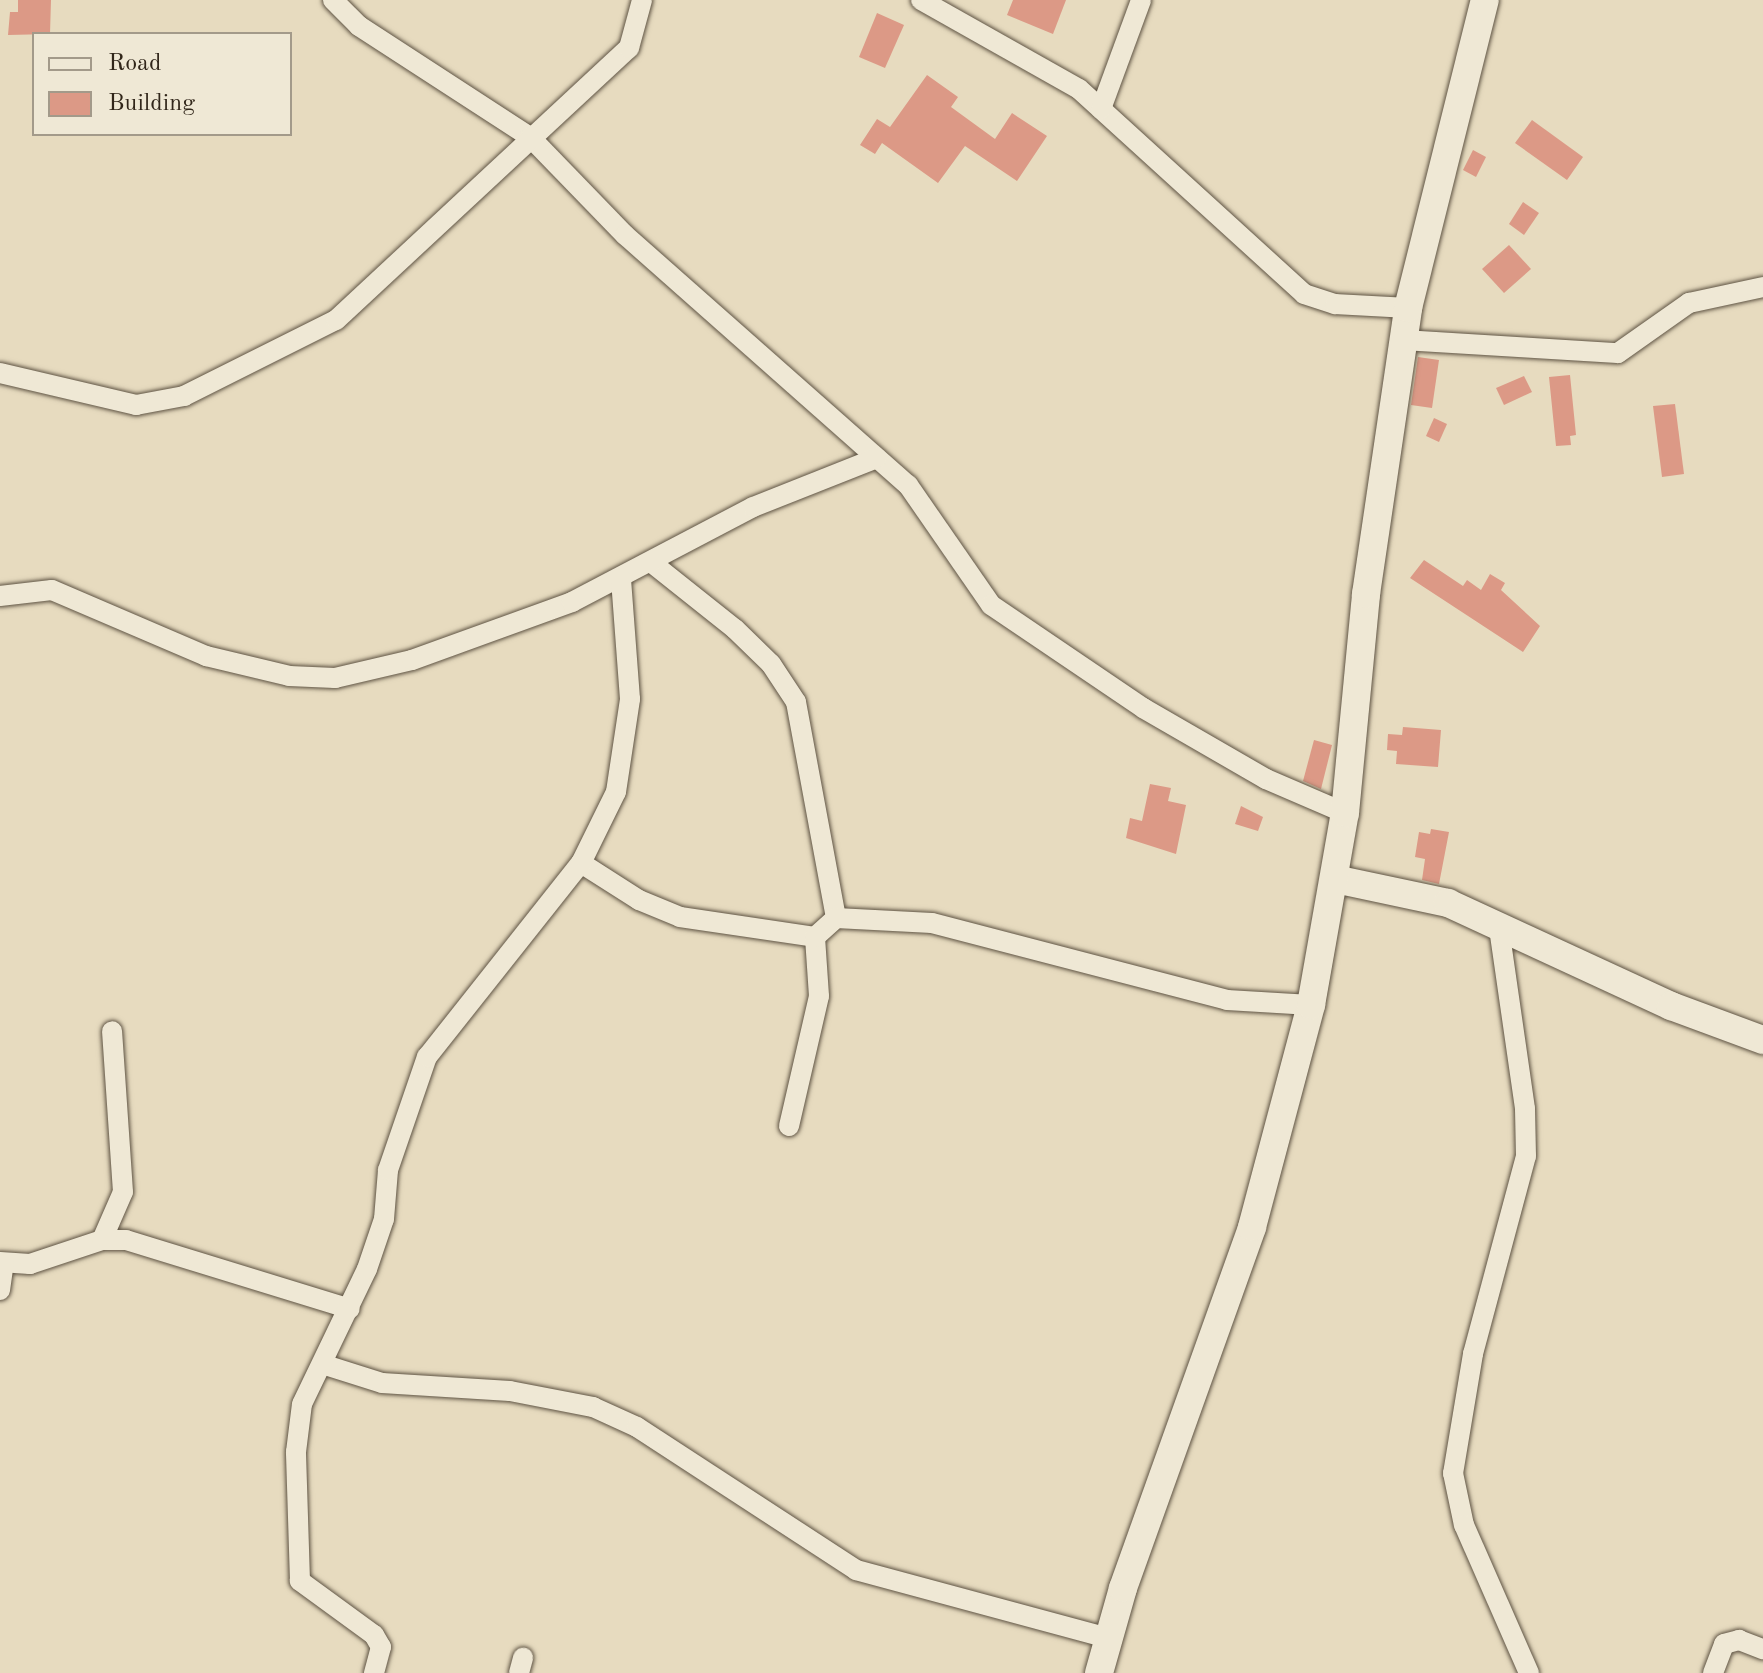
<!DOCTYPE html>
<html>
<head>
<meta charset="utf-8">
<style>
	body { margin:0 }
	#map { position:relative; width:1763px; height:1673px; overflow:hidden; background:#e7dbbf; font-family:"Old Standard TT",serif }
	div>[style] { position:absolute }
	.building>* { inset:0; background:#dc9986 }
	.roads { filter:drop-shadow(0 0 2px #5e5343) drop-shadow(0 0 2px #5e5343) }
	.street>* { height:20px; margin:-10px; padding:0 10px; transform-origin:10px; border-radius:10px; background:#efe8d5 }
	.secondary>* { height:28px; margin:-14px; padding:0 14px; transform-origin:14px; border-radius:14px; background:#efe8d5 }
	span { translate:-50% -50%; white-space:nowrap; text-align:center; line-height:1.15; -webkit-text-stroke:6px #efe8d5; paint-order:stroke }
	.legend { position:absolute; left:32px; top:32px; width:260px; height:104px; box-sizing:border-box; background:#efe8d5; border:2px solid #a39a8a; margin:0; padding:10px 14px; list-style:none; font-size:24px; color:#31261a }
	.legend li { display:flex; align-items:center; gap:16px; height:40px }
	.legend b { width:40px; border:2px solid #a39a8a }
</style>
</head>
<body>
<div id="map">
	<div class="building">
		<i style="clip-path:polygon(18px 0,51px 0,50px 34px,8px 35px,10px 12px,18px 12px)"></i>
		<i style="clip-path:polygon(1013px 0,1066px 0,1053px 34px,1007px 15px)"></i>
		<i style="clip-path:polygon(877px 13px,904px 25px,885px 68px,859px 57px)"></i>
		<i style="clip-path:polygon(927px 75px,958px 97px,951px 107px,995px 139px,1012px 113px,1047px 136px,1017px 181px,965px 146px,938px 183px,882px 143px,875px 154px,860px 145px,877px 119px,890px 127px)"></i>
		<i style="clip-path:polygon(1532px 120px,1583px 157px,1567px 180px,1515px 143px)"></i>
		<i style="clip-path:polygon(1473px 150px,1486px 157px,1476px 177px,1463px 170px)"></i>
		<i style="clip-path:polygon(1523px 202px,1539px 213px,1524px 235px,1509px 224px)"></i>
		<i style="clip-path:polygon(1509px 245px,1531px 269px,1504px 293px,1482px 269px)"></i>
		<i style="clip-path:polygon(1418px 357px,1439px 360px,1432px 408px,1411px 405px)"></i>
		<i style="clip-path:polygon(1570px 375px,1576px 435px,1570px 436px,1571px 445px,1556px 446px,1549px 377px)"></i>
		<i style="clip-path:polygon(1524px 376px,1532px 392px,1504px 405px,1496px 388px)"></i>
		<i style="clip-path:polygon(1675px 404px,1684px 474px,1662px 477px,1653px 406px)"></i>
		<i style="clip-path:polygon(1434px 418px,1447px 424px,1439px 442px,1426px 436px)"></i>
		<i style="clip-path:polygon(1424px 560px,1463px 586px,1467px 580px,1481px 590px,1490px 574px,1505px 583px,1501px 590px,1540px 626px,1523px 652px,1410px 578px)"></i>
		<i style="clip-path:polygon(1403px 727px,1441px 730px,1438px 767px,1396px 764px,1397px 751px,1387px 750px,1388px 734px,1402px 735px)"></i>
		<i style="clip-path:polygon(1314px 740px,1332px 745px,1321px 789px,1303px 781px)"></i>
		<i style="clip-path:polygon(1150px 784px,1171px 788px,1168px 801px,1186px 805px,1176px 854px,1126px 838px,1130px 818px,1142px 821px)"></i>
		<i style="clip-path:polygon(1241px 806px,1263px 817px,1258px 831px,1235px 824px)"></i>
		<i style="clip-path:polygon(1431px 829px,1449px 832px,1439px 884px,1422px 880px,1425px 859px,1415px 857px,1419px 832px,1430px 834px)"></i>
	</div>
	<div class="roads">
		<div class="street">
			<i style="left:333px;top:0;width:37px;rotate:45deg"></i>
			<i style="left:359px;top:26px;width:204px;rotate:33deg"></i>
			<i style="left:530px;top:137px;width:136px;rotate:45.9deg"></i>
			<i style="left:625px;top:235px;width:378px;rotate:41.5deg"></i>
			<i style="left:908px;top:485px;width:146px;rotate:55.3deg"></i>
			<i style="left:991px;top:605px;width:184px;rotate:34.1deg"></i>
			<i style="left:1143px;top:708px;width:142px;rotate:30deg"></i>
			<i style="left:1266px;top:779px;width:86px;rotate:23.3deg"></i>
			<i style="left:921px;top:0;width:181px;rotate:29.4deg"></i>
			<i style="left:1079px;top:89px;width:304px;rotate:42.3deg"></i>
			<i style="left:1304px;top:294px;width:33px;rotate:18deg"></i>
			<i style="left:1335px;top:304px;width:73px;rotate:3.1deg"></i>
			<i style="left:1101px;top:109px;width:116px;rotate:-69.8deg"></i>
			<i style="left:1403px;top:340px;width:215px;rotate:3.5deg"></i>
			<i style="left:1618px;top:353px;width:87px;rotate:-35.2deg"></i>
			<i style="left:1689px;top:303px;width:76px;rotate:-12.2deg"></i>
			<i style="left:0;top:373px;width:140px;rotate:13.2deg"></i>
			<i style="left:136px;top:405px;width:49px;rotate:-10.6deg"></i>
			<i style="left:184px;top:396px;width:170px;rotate:-26.6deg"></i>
			<i style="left:336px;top:320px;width:400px;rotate:-42.9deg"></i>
			<i style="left:629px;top:48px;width:50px;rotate:-74.8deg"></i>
			<i style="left:652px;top:563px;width:106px;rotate:38.5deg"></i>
			<i style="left:735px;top:629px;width:50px;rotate:44.2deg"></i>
			<i style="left:771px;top:664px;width:45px;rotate:56.7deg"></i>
			<i style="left:796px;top:702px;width:220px;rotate:79.5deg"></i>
			<i style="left:0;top:596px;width:52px;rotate:-6.6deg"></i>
			<i style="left:52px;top:590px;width:168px;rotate:23.2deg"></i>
			<i style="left:206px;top:656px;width:85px;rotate:13.5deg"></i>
			<i style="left:289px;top:676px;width:46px;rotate:2.5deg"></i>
			<i style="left:335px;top:678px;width:79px;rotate:-13.2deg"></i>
			<i style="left:412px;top:660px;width:170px;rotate:-19.9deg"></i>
			<i style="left:572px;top:602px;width:204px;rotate:-27.7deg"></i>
			<i style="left:753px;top:507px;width:133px;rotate:-21.6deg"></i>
			<i style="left:581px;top:863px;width:69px;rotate:32.5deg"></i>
			<i style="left:639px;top:900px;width:44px;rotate:22.5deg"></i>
			<i style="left:680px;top:917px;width:136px;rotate:8.4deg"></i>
			<i style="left:1499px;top:928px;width:183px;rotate:81.8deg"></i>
			<i style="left:1525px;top:1109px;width:47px;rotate:88.8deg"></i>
			<i style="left:1526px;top:1156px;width:205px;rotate:105deg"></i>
			<i style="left:1473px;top:1354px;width:121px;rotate:99.5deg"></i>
			<i style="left:1453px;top:1473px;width:53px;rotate:78.1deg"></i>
			<i style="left:1464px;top:1525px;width:162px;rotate:66.3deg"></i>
			<i style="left:789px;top:1126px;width:133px;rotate:-77deg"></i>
			<i style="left:819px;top:996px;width:59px;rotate:-93.9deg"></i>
			<i style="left:815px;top:937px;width:28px;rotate:-42deg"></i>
			<i style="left:836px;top:918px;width:96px;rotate:3deg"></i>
			<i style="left:932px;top:923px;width:305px;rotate:14.6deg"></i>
			<i style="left:1227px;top:1000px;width:84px;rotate:3.4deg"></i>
			<i style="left:102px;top:1240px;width:52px;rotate:-66.4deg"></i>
			<i style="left:123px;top:1192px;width:161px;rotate:-93.9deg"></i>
			<i style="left:0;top:1262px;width:30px;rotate:4deg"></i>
			<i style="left:30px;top:1264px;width:76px;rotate:-18.4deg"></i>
			<i style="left:102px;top:1240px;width:24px"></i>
			<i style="left:126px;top:1240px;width:234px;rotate:17.1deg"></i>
			<i style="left:0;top:1290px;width:27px;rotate:-82deg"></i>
			<i style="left:322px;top:1364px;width:63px;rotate:17.6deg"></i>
			<i style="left:382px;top:1383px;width:128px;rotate:3.6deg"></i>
			<i style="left:510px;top:1391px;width:85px;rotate:10.9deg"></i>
			<i style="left:593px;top:1407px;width:48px;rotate:24.4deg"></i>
			<i style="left:637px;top:1427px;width:262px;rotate:33.1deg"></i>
			<i style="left:856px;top:1570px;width:261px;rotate:15.1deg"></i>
			<i style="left:374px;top:1673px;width:27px;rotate:-75deg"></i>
			<i style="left:381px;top:1647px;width:14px;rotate:-120deg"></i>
			<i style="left:374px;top:1635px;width:92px;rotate:-143.9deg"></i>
			<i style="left:300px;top:1581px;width:129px;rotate:-91.8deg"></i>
			<i style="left:296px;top:1452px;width:48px;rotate:-82.9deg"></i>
			<i style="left:302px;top:1404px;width:150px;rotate:-64.3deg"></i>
			<i style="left:367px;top:1269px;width:53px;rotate:-71.2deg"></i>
			<i style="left:384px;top:1219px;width:49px;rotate:-85.3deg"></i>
			<i style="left:388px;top:1170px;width:120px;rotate:-71deg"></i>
			<i style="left:427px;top:1057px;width:248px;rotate:-51.6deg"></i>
			<i style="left:581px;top:863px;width:79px;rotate:-63.8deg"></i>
			<i style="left:616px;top:792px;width:94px;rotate:-81.4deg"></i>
			<i style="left:630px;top:699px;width:121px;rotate:-94.3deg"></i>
			<i style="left:519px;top:1673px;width:16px;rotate:-75deg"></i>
			<i style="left:1713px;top:1673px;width:31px;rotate:-69deg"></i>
			<i style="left:1724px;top:1644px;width:16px;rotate:-15deg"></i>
			<i style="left:1739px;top:1640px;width:26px;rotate:21deg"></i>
		</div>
		<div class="secondary">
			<i style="left:1335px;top:879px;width:116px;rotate:12deg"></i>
			<i style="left:1448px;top:903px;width:246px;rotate:24.8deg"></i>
			<i style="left:1671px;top:1006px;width:98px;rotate:20.3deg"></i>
			<i style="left:1099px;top:1673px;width:88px;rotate:-74.2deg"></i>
			<i style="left:1123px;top:1588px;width:383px;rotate:-70.3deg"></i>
			<i style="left:1252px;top:1227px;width:230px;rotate:-75.1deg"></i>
			<i style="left:1311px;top:1005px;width:195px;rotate:-80deg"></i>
			<i style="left:1345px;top:813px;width:220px;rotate:-84.5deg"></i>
			<i style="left:1366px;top:594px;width:289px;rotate:-81.6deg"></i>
			<i style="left:1408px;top:308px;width:317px;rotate:-76deg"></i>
		</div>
	</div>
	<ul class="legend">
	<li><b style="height:10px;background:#efe8d5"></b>Road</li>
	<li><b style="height:22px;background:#dc9986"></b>Building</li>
	</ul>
</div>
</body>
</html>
